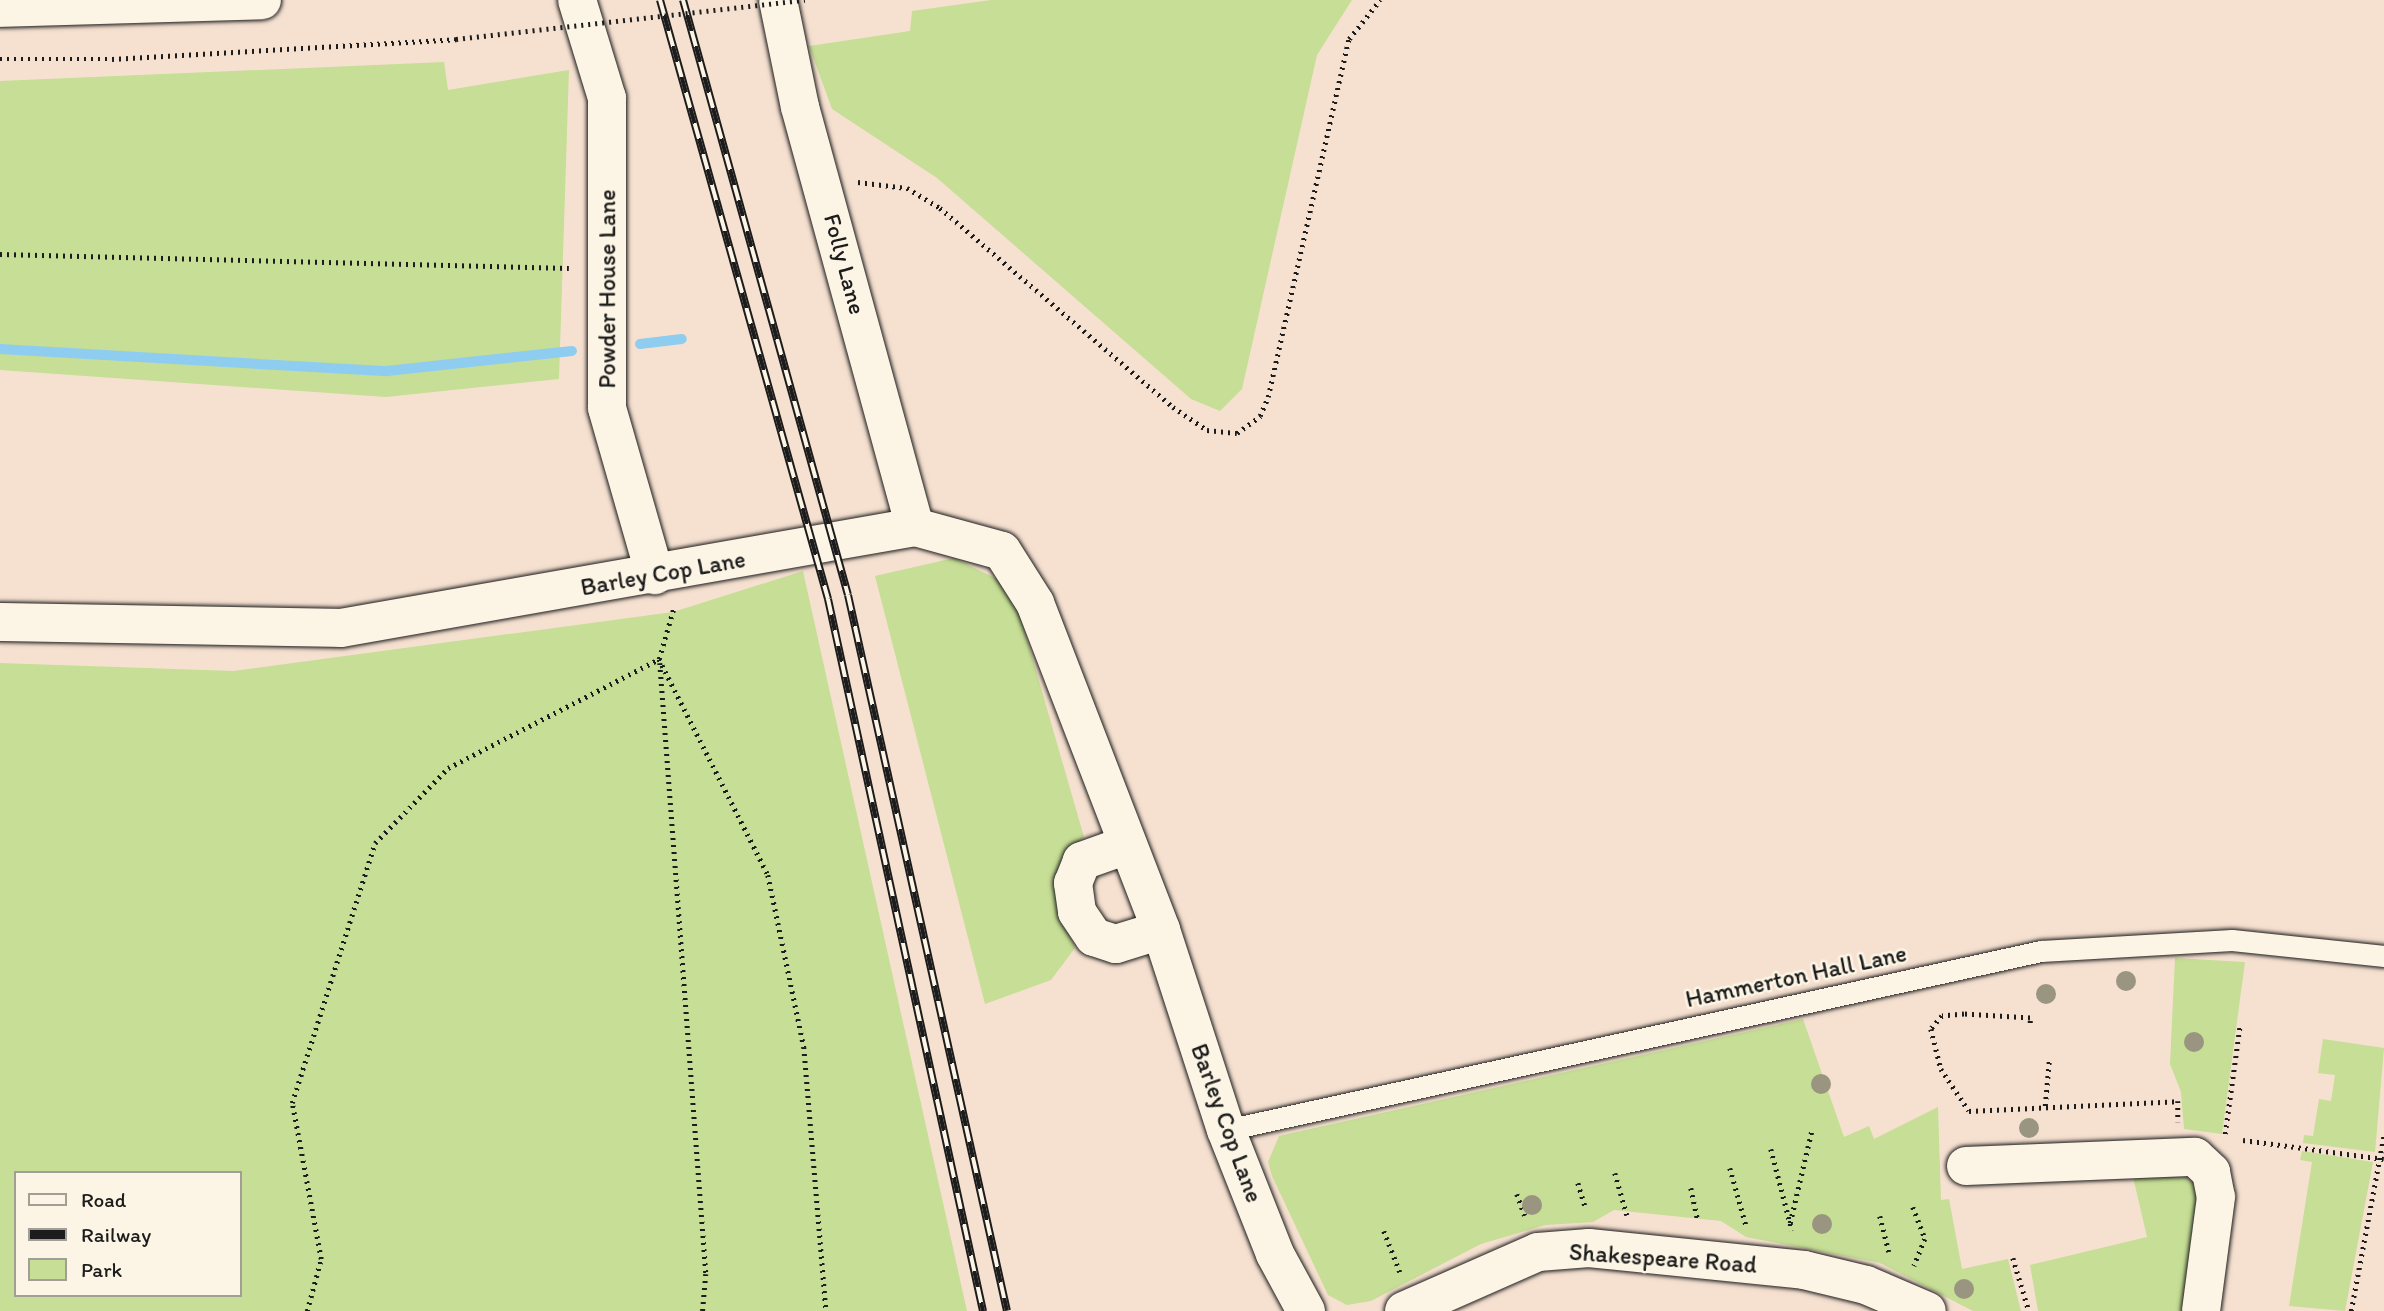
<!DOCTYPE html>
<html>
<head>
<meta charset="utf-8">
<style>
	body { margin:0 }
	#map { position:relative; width:2384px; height:1311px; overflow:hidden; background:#f6e1d1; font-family:Itim,sans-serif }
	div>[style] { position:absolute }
	.green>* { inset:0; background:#c6de95 }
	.stream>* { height:10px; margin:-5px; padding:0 5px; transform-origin:5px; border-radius:5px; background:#8fcdf0 }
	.path>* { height:4.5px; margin-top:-2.25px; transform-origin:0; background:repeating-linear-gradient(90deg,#1c1c1c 0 2px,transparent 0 7px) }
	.roads { filter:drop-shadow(0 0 2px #1c1c1c) drop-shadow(0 0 2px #1c1c1c) }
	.service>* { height:21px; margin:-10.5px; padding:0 10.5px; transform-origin:10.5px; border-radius:10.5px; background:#fcf5e5 }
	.minor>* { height:38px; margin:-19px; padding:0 19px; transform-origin:19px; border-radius:19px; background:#fcf5e5 }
	.trunk>* { height:38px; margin:-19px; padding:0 19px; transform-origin:19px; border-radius:19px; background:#fcf5e5 }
	.rail>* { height:8px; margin-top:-4px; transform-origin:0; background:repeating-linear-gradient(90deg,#fcf5e5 0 16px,#1c1c1c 0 32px); box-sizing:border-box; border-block:2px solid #1c1c1c }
	.path-bridge>* { height:4.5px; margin-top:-2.25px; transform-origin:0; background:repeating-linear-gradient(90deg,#1c1c1c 0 2px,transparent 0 7px) }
	.trees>* { width:20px; height:20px; margin:-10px; border-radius:50%; background:#9a9581 }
	span { translate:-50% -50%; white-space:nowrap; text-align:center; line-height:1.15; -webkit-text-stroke:5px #fcf5e5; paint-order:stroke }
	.street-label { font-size:24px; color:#1c1c1c }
	.legend { position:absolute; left:14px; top:1171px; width:228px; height:126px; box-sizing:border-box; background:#fcf5e5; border:2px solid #a29e95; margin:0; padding:9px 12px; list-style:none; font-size:21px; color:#1c1c1c }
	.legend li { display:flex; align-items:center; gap:14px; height:35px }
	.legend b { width:35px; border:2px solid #a29e95 }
</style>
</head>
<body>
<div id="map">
	<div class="green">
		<i style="clip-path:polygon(991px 0,1352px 0,1317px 55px,1242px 389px,1220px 411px,1191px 399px,937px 178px,832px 109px,809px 46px,910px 31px,912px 11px)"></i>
		<i style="clip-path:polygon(444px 62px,448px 90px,569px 70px,559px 379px,386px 397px,0 370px,0 81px)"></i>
		<i style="clip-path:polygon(954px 558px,999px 580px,1018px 608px,1084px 837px,1067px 853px,1060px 909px,1075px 948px,1051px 980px,985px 1004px,875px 576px)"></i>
		<i style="clip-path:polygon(evenodd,803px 571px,967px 1311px,0 1311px,0 663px,233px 671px,673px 612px,803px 571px,16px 1173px,240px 1173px,240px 1295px,16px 1295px,16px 1173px)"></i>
		<i style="clip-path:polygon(2175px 958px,2245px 962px,2222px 1134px,2184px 1129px,2181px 1092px,2170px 1064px)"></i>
		<i style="clip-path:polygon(1803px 1019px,1844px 1137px,1869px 1126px,1874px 1139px,1938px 1107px,1941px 1200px,1949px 1199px,1962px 1269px,2008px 1259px,2021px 1311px,1973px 1311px,1880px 1263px,1746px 1237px,1721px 1221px,1614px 1210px,1593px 1222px,1545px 1225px,1481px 1244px,1371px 1301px,1347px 1305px,1328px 1295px,1272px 1176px,1268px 1162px,1279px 1136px)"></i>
		<i style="clip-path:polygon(2323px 1039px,2384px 1048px,2375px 1152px,2303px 1143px,2304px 1135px,2313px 1136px,2319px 1099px,2331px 1101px,2335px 1075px,2318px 1073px)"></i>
		<i style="clip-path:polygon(2302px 1151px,2373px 1162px,2345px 1311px,2289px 1306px,2312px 1162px,2300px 1160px)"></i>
		<i style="clip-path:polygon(2133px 1177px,2185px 1177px,2200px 1188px,2188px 1311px,2038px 1311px,2030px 1265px,2147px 1237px)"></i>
	</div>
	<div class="stream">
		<i style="left:640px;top:344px;width:42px;rotate:-6.8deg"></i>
		<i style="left:0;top:349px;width:388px;rotate:3.3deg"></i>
		<i style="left:387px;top:371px;width:186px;rotate:-6.2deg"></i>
	</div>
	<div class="path">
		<i style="left:0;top:59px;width:112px"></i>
		<i style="left:112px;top:59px;width:345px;rotate:-3.3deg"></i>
		<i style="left:858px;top:182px;width:49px;rotate:7deg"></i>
		<i style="left:907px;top:188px;width:39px;rotate:31deg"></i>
		<i style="left:940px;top:208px;width:306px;rotate:40.5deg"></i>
		<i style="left:1173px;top:407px;width:41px;rotate:34.1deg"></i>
		<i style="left:1207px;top:430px;width:30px;rotate:6deg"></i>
		<i style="left:1237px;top:433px;width:29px;rotate:-36deg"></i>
		<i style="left:1260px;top:416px;width:21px;rotate:-67deg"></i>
		<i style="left:1268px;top:397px;width:367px;rotate:-77.3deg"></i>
		<i style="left:1349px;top:39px;width:50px;rotate:-51.5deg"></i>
		<i style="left:0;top:254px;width:569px;rotate:1.41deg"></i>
		<i style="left:659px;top:659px;width:242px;rotate:63.2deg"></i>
		<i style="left:768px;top:875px;width:176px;rotate:78.2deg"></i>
		<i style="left:804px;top:1047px;width:265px;rotate:85.2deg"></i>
		<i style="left:660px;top:663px;width:613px;rotate:85.69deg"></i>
		<i style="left:706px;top:1274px;width:37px;rotate:95deg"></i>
		<i style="left:2030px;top:1023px;width:5px;rotate:-90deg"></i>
		<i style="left:2030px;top:1018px;width:66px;rotate:-176.5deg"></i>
		<i style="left:1964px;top:1014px;width:22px;rotate:175deg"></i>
		<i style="left:1942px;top:1016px;width:17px;rotate:130deg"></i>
		<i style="left:1931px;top:1029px;width:41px;rotate:76deg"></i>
		<i style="left:1941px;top:1069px;width:50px;rotate:56.3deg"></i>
		<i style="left:1969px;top:1111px;width:209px;rotate:-2.7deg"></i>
		<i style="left:2178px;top:1101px;width:21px;rotate:90deg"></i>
		<i style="left:2045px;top:1106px;width:45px;rotate:-84.9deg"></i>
		<i style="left:2225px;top:1134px;width:111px;rotate:-82.2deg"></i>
		<i style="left:2243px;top:1140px;width:142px;rotate:7.7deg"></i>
		<i style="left:1771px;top:1149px;width:84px;rotate:75.5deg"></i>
		<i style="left:1730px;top:1168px;width:59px;rotate:74.3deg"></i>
		<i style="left:1615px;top:1173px;width:44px;rotate:74.1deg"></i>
		<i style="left:1578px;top:1183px;width:27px;rotate:73deg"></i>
		<i style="left:1691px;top:1188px;width:34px;rotate:78deg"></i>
		<i style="left:1517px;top:1194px;width:23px;rotate:70deg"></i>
		<i style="left:1913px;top:1207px;width:34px;rotate:69deg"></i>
		<i style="left:1925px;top:1239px;width:29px;rotate:112deg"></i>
		<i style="left:1880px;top:1216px;width:37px;rotate:76deg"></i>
		<i style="left:1790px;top:1223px;width:97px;rotate:-76.8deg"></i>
		<i style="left:1384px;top:1231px;width:44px;rotate:68.7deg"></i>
		<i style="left:2013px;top:1258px;width:55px;rotate:73.2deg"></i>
		<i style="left:307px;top:1311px;width:54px;rotate:-74.9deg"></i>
		<i style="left:321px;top:1259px;width:159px;rotate:-100.5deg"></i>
		<i style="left:292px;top:1103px;width:273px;rotate:-72.3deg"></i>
		<i style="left:375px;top:843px;width:105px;rotate:-45.8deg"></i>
		<i style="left:448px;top:768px;width:237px;rotate:-27.3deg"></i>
		<i style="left:659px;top:659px;width:54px;rotate:-73.9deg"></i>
		<i style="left:2351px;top:1311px;width:179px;rotate:-79.4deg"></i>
	</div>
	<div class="roads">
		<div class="service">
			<i style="left:1226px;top:1130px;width:834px;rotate:-12.39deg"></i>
			<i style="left:2041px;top:951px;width:191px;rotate:-3.3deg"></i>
			<i style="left:2232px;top:940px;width:153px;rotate:6deg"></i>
		</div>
		<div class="minor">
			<i style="left:577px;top:0;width:102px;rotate:73deg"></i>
			<i style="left:607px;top:98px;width:310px;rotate:90deg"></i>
			<i style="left:607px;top:408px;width:174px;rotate:74deg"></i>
			<i style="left:778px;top:0;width:109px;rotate:78.4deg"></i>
			<i style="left:800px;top:107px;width:435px;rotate:74.7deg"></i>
			<i style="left:0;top:622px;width:341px;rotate:1deg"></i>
			<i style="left:341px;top:628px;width:583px;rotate:-9.98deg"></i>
			<i style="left:915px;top:527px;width:90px;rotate:15.4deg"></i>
			<i style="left:1002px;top:551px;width:62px;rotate:57.6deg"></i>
			<i style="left:1035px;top:603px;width:350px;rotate:68.9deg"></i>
			<i style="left:1161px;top:930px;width:210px;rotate:72deg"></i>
			<i style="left:1226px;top:1130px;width:133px;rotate:68.4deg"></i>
			<i style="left:1275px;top:1254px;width:65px;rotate:61.5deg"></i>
			<i style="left:1124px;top:846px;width:45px;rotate:160.3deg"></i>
			<i style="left:1082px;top:861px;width:24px;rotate:112deg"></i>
			<i style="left:1073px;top:883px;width:29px;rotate:82deg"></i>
			<i style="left:1077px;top:912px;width:30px;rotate:56deg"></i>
			<i style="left:1094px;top:937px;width:23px;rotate:18deg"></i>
			<i style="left:1116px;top:944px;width:47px;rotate:-17.3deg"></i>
			<i style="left:1966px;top:1166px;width:229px;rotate:-2.3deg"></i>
			<i style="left:2195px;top:1157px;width:22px;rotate:43deg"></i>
			<i style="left:2211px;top:1172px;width:25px;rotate:79deg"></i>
			<i style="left:2216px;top:1197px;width:115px;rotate:97.5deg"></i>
			<i style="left:1404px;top:1311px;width:146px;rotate:-23.8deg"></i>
			<i style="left:1538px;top:1252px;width:51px;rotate:-4.5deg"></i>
			<i style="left:1589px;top:1248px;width:216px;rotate:5.8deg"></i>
			<i style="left:1804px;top:1270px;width:64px;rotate:13.6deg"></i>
			<i style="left:1866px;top:1285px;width:66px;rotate:23.1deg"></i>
		</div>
		<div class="trunk">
			<i style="left:0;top:8px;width:262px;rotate:-1.7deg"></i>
		</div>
	</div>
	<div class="rail">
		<i style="left:660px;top:0;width:622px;rotate:74.33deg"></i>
		<i style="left:828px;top:599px;width:729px;rotate:77.72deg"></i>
		<i style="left:683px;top:0;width:617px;rotate:74.5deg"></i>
		<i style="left:848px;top:595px;width:733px;rotate:77.48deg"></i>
	</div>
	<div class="path-bridge">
		<i style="left:456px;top:39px;width:351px;rotate:-6.4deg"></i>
	</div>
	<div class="trees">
		<i style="left:2126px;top:981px"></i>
		<i style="left:2046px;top:994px"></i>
		<i style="left:2194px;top:1042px"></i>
		<i style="left:1821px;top:1084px"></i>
		<i style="left:2029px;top:1128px"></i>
		<i style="left:1532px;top:1205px"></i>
		<i style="left:1822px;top:1224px"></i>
		<i style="left:1964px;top:1289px"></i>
	</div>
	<div class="street-label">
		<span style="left:845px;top:264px;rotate:75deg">Folly Lane</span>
		<span style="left:607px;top:289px;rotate:-90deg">Powder House Lane</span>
		<span style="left:663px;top:573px;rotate:-10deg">Barley Cop Lane</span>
		<span style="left:1796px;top:976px;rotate:-12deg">Hammerton Hall Lane</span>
		<span style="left:1227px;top:1123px;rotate:70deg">Barley Cop Lane</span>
		<span style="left:1663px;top:1258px;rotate:4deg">Shakespeare Road</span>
	</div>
	<ul class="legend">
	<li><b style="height:9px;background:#fcf5e5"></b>Road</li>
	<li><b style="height:9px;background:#1c1c1c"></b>Railway</li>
	<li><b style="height:19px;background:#c6de95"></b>Park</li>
	</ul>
</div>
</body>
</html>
